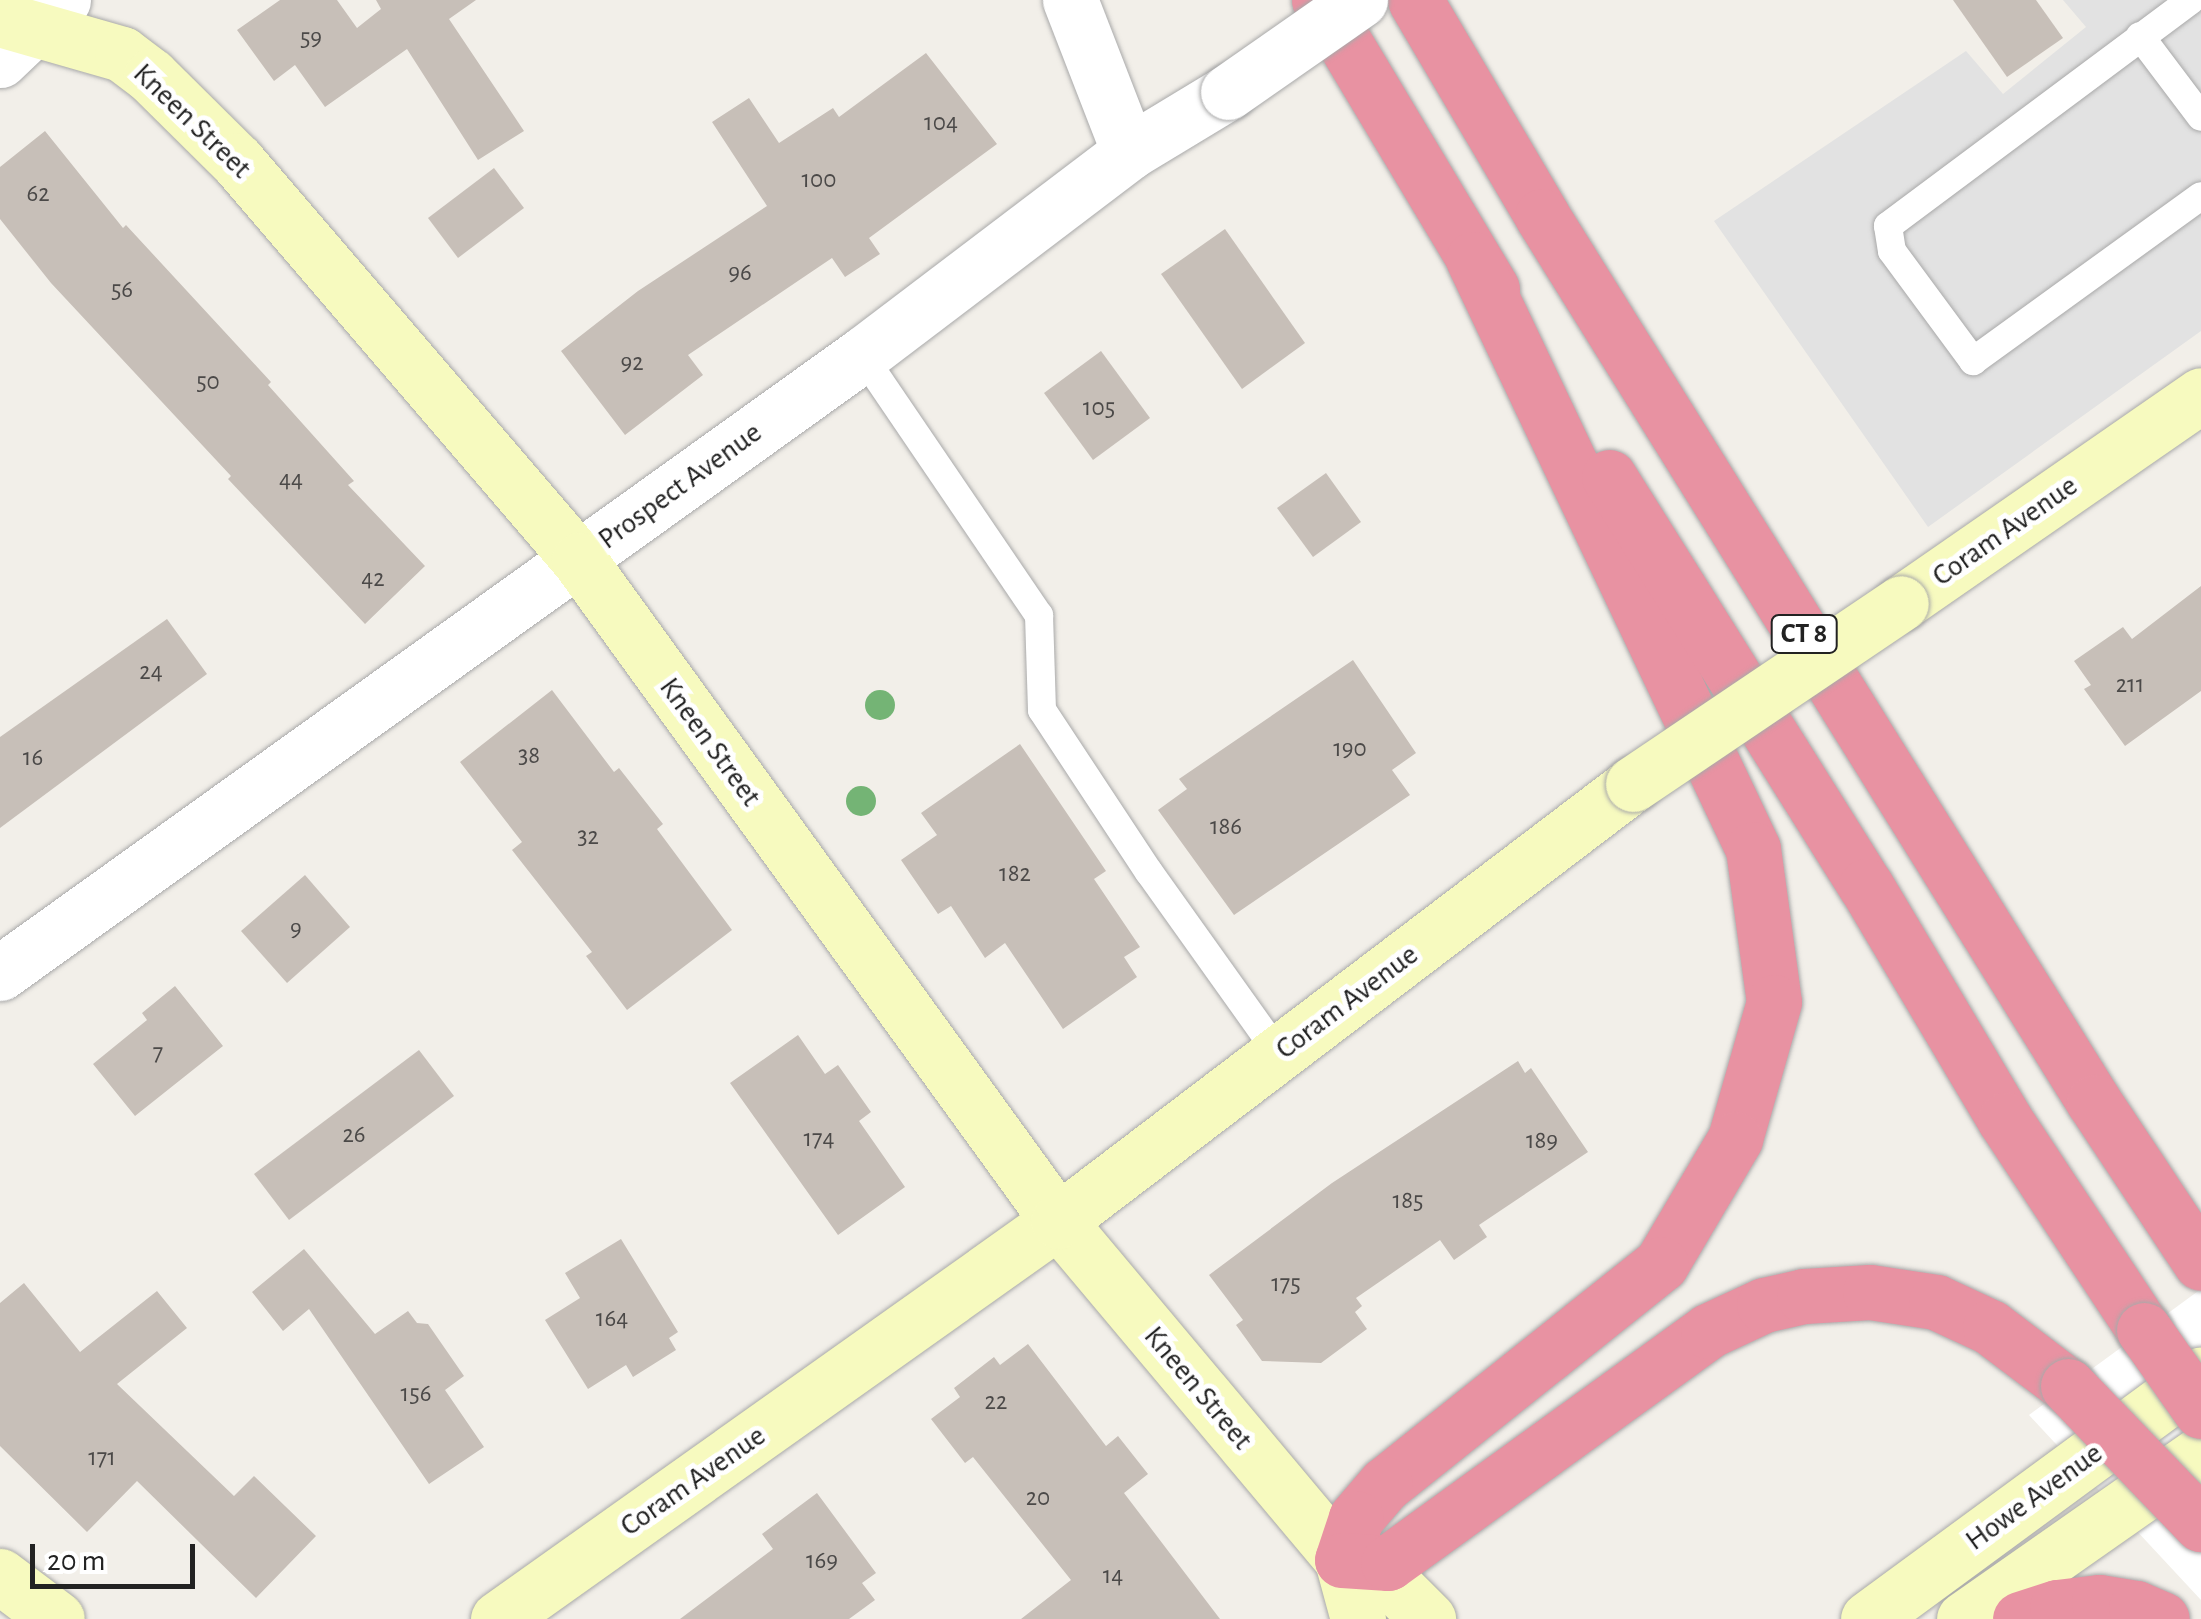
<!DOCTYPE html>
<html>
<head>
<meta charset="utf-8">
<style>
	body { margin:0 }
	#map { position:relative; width:2201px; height:1619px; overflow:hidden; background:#f2efe9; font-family:"Alegreya Sans",sans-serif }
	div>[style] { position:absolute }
	.parking>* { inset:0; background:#e2e2e2 }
	.pier>* { inset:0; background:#fff }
	.building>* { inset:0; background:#c7bfb8 }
	.roads { filter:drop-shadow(0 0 2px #a9a9a9) drop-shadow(0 0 2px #a9a9a9) }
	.lane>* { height:28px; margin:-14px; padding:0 14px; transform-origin:14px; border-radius:14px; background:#fff }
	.street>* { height:55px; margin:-27.5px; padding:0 27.5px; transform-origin:27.5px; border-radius:27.5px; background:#fff }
	.secondary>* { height:55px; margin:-27.5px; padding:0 27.5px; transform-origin:27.5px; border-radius:27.5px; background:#f7fabf }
	.highway>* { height:55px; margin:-27.5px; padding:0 27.5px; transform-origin:27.5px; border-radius:27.5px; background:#e892a2 }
	.bridges { filter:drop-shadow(0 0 2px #a9a9a9) drop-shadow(0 0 2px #a9a9a9) }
	.street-bridge>* { height:55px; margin:-27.5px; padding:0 27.5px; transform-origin:27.5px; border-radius:27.5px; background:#fff }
	.secondary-bridge>* { height:55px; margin:-27.5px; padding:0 27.5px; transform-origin:27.5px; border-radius:27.5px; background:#f7fabf }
	.highway-bridge>* { height:55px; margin:-27.5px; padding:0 27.5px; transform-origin:27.5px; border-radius:27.5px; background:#e892a2 }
	.trees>* { width:30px; height:30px; margin:-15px; border-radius:50%; background:#74b475 }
	span { translate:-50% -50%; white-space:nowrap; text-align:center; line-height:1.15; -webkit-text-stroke:10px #fff; paint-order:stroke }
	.number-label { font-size:25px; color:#4b4948 }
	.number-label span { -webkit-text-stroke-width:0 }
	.shield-label span { padding:2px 8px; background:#fff; border:2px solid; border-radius:8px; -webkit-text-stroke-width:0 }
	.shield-label { font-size:28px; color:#222; font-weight:700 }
	.street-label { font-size:30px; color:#222 }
	.scale { position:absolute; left:30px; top:1544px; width:165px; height:45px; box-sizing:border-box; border:5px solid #222; border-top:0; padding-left:12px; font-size:30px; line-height:35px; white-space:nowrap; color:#222; -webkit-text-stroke:8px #fff; paint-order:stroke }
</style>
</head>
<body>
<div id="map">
	<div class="parking">
		<i style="clip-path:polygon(2063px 0,2201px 0,2201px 331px,1928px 527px,1714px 221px,1966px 51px,2003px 94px,2086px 27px)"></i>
	</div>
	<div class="pier">
		<i style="clip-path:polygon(2201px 1289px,2201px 1600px,2029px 1415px)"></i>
	</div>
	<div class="building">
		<i style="clip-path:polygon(280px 0,337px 0,357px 28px,381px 9px,376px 0,476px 0,449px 19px,524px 131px,478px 160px,407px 49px,325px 107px,295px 65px,274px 81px,237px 30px)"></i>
		<i style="clip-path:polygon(1953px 0,2036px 0,2063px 38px,2007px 77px)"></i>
		<i style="clip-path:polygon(926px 53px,997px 144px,869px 238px,880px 254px,845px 277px,832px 258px,688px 355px,703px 375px,625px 435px,561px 351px,638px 291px,767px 206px,712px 122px,749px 98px,779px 143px,833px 108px,839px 117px)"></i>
		<i style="clip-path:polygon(45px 131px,123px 228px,126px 225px,271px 382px,268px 385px,354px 481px,348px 485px,425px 566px,365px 624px,228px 479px,231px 476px,51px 283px,0 219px,0 167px)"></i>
		<i style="clip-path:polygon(494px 168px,524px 208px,458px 258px,428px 218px)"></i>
		<i style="clip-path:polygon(1225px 229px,1305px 343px,1242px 389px,1161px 274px)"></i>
		<i style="clip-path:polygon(1101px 351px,1150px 418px,1093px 460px,1044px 393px)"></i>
		<i style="clip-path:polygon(1326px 473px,1361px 522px,1313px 557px,1277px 508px)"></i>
		<i style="clip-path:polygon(2201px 586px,2201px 691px,2125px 746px,2084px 689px,2091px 685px,2074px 661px,2123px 627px,2132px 639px)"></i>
		<i style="clip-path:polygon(167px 619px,207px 674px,0 828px,0 737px)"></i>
		<i style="clip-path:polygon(1353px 660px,1416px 753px,1392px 770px,1410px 795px,1234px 915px,1158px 810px,1187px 789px,1179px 779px)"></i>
		<i style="clip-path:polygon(552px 690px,614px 772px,619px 768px,663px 824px,657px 829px,732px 930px,627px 1010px,586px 956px,592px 952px,512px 850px,522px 842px,460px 762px)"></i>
		<i style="clip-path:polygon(1020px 744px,1106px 871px,1094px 879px,1140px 947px,1124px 957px,1137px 977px,1063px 1029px,1005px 943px,985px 958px,951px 906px,938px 914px,901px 860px,937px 835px,921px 813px)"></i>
		<i style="clip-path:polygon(305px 875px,350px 927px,287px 983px,241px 931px)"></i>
		<i style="clip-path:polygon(175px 986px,223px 1046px,135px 1116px,93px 1064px,147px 1020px,142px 1013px)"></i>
		<i style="clip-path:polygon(798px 1035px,825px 1074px,838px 1065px,871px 1112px,859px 1121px,905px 1187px,838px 1235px,730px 1083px)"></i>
		<i style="clip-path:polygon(419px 1050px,454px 1096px,289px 1220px,254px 1174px)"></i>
		<i style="clip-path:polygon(1518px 1061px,1525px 1073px,1531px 1068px,1588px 1152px,1479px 1225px,1487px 1237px,1454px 1260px,1440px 1240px,1356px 1298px,1362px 1306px,1355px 1312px,1367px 1329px,1321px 1363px,1262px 1361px,1236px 1325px,1243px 1320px,1209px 1275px,1332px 1183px)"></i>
		<i style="clip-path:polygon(621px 1239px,678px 1332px,669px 1338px,676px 1350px,633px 1377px,626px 1365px,588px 1389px,545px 1320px,580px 1298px,565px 1273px)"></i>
		<i style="clip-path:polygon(304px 1249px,375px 1334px,408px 1311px,417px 1323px,428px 1324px,464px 1376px,445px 1390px,484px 1447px,429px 1484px,309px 1309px,283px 1331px,252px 1292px)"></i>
		<i style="clip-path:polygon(24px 1283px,80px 1352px,157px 1291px,187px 1328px,117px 1384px,234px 1496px,254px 1476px,316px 1536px,256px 1598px,137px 1481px,87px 1532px,0 1446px,0 1303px)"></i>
		<i style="clip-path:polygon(1028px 1344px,1106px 1446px,1118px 1436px,1148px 1474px,1124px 1493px,1220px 1619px,1021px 1619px,1071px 1580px,973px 1457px,965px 1463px,931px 1419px,960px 1397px,954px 1388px,994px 1357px,1000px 1365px)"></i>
		<i style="clip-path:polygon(817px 1493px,876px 1573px,862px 1583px,875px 1600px,849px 1619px,680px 1619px,773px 1549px,762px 1534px)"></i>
	</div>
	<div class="roads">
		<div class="lane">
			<i style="left:2191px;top:0;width:378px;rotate:143.3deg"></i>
			<i style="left:1888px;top:226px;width:25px;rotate:81deg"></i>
			<i style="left:1892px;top:251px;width:137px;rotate:53.6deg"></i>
			<i style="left:1973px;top:361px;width:281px;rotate:-35.9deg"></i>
			<i style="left:2140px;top:36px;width:101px;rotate:53deg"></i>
			<i style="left:862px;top:355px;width:315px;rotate:55.8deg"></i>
			<i style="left:1039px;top:615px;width:95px;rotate:88.2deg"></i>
			<i style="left:1042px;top:710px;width:194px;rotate:56.6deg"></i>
			<i style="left:1149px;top:872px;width:224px;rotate:54.5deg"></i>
		</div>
		<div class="street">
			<i style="left:1070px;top:0;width:163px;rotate:68.8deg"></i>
			<i style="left:0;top:60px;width:87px;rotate:-43.6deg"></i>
			<i style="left:0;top:973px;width:1061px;rotate:-35.64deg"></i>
			<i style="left:862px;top:355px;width:335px;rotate:-37.2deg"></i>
			<i style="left:1129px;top:152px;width:116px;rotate:-31.2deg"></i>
		</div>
		<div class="secondary">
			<i style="left:0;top:19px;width:127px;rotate:16deg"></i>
			<i style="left:122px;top:54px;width:36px;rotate:37deg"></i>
			<i style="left:151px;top:76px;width:121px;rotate:44.7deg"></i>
			<i style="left:237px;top:161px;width:526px;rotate:49.4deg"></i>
			<i style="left:579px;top:560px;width:816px;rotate:54.07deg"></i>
			<i style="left:1058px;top:1221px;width:442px;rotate:50deg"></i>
			<i style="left:1342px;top:1560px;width:50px;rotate:22.4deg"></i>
			<i style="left:1388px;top:1579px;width:57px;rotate:45deg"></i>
			<i style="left:1901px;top:603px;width:365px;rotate:-34.7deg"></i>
			<i style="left:1342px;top:1560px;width:61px;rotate:74.8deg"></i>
			<i style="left:0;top:1576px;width:71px;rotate:37deg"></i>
			<i style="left:498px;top:1619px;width:687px;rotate:-35.4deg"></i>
			<i style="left:1058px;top:1221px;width:722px;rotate:-37.23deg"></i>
			<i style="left:1868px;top:1619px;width:413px;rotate:-36.3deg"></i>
			<i style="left:1964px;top:1619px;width:289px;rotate:-35deg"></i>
		</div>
		<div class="highway">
			<i style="left:1319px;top:0;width:337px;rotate:59.1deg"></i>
			<i style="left:1415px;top:0;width:251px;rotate:59.5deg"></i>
			<i style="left:1542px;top:216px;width:1044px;rotate:58.08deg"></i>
			<i style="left:2094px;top:1102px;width:193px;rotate:56.4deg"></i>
			<i style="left:1473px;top:259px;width:653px;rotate:64.61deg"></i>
			<i style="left:1753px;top:849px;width:154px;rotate:82.2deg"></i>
			<i style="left:1774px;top:1002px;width:142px;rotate:105.9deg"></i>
			<i style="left:1735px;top:1139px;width:145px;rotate:120.6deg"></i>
			<i style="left:1661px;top:1264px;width:353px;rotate:141.4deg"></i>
			<i style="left:1385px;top:1484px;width:45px;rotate:130.5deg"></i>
			<i style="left:1356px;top:1518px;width:44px;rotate:108.4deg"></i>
			<i style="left:1342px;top:1560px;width:46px;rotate:3.7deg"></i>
			<i style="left:1388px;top:1563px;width:395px;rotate:-35.9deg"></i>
			<i style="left:1708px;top:1331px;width:62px;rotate:-24.9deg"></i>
			<i style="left:1764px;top:1305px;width:41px;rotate:-12.7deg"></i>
			<i style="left:1804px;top:1296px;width:66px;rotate:-3.5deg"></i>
			<i style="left:1870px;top:1292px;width:67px;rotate:8.6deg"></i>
			<i style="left:1936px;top:1302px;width:60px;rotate:24.8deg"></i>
			<i style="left:1990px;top:1327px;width:98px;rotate:37.1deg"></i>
			<i style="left:1609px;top:477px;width:483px;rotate:57.9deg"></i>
			<i style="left:1866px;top:886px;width:272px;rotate:59.3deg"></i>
			<i style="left:2005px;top:1120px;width:252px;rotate:56.5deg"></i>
			<i style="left:2020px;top:1619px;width:39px;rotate:-18deg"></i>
			<i style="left:2057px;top:1607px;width:42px;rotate:-6.8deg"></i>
			<i style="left:2099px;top:1602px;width:37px;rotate:9deg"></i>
			<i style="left:2136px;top:1608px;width:28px;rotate:23deg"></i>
		</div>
	</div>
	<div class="bridges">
		<div class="street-bridge">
			<i style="left:1228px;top:92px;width:161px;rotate:-34.9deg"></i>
		</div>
		<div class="secondary-bridge">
			<i style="left:1633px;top:784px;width:323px;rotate:-34deg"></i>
		</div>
		<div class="highway-bridge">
			<i style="left:2144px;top:1330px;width:99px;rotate:54.9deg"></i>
			<i style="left:2068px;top:1386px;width:192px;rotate:46.1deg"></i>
		</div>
	</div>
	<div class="trees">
		<i style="left:880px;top:705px"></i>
		<i style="left:861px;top:801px"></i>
	</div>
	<div class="number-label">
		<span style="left:311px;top:38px">59</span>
		<span style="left:941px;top:123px">104</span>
		<span style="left:819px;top:180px">100</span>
		<span style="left:38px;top:194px">62</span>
		<span style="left:740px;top:273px">96</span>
		<span style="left:122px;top:290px">56</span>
		<span style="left:632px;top:363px">92</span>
		<span style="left:208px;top:382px">50</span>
		<span style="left:1099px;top:408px">105</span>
		<span style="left:291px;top:480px">44</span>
		<span style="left:373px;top:579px">42</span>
		<span style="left:151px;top:672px">24</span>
		<span style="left:2130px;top:685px">211</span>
		<span style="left:1350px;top:749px">190</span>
		<span style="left:529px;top:756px">38</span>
		<span style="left:33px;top:758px">16</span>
		<span style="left:1226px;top:827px">186</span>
		<span style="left:588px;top:837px">32</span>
		<span style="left:1015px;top:874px">182</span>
		<span style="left:296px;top:929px">9</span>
		<span style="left:158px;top:1053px">7</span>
		<span style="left:354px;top:1135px">26</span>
		<span style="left:819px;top:1139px">174</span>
		<span style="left:1542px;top:1141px">189</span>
		<span style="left:1408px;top:1201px">185</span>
		<span style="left:1286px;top:1284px">175</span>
		<span style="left:612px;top:1319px">164</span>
		<span style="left:416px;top:1394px">156</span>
		<span style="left:996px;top:1402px">22</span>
		<span style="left:102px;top:1458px">171</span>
		<span style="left:1038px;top:1498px">20</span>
		<span style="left:822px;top:1561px">169</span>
		<span style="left:1113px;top:1576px">14</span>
	</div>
	<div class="shield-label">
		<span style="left:1804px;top:634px">CT 8</span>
	</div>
	<div class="street-label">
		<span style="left:192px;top:121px;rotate:44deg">Kneen Street</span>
		<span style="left:680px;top:486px;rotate:-36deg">Prospect Avenue</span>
		<span style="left:2005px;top:531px;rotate:-35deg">Coram Avenue</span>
		<span style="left:710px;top:742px;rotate:54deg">Kneen Street</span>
		<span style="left:1347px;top:1002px;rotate:-37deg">Coram Avenue</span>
		<span style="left:1198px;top:1388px;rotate:50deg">Kneen Street</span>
		<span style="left:693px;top:1481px;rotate:-35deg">Coram Avenue</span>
		<span style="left:2034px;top:1497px;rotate:-36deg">Howe Avenue</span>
	</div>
	<div class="scale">20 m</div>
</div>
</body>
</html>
